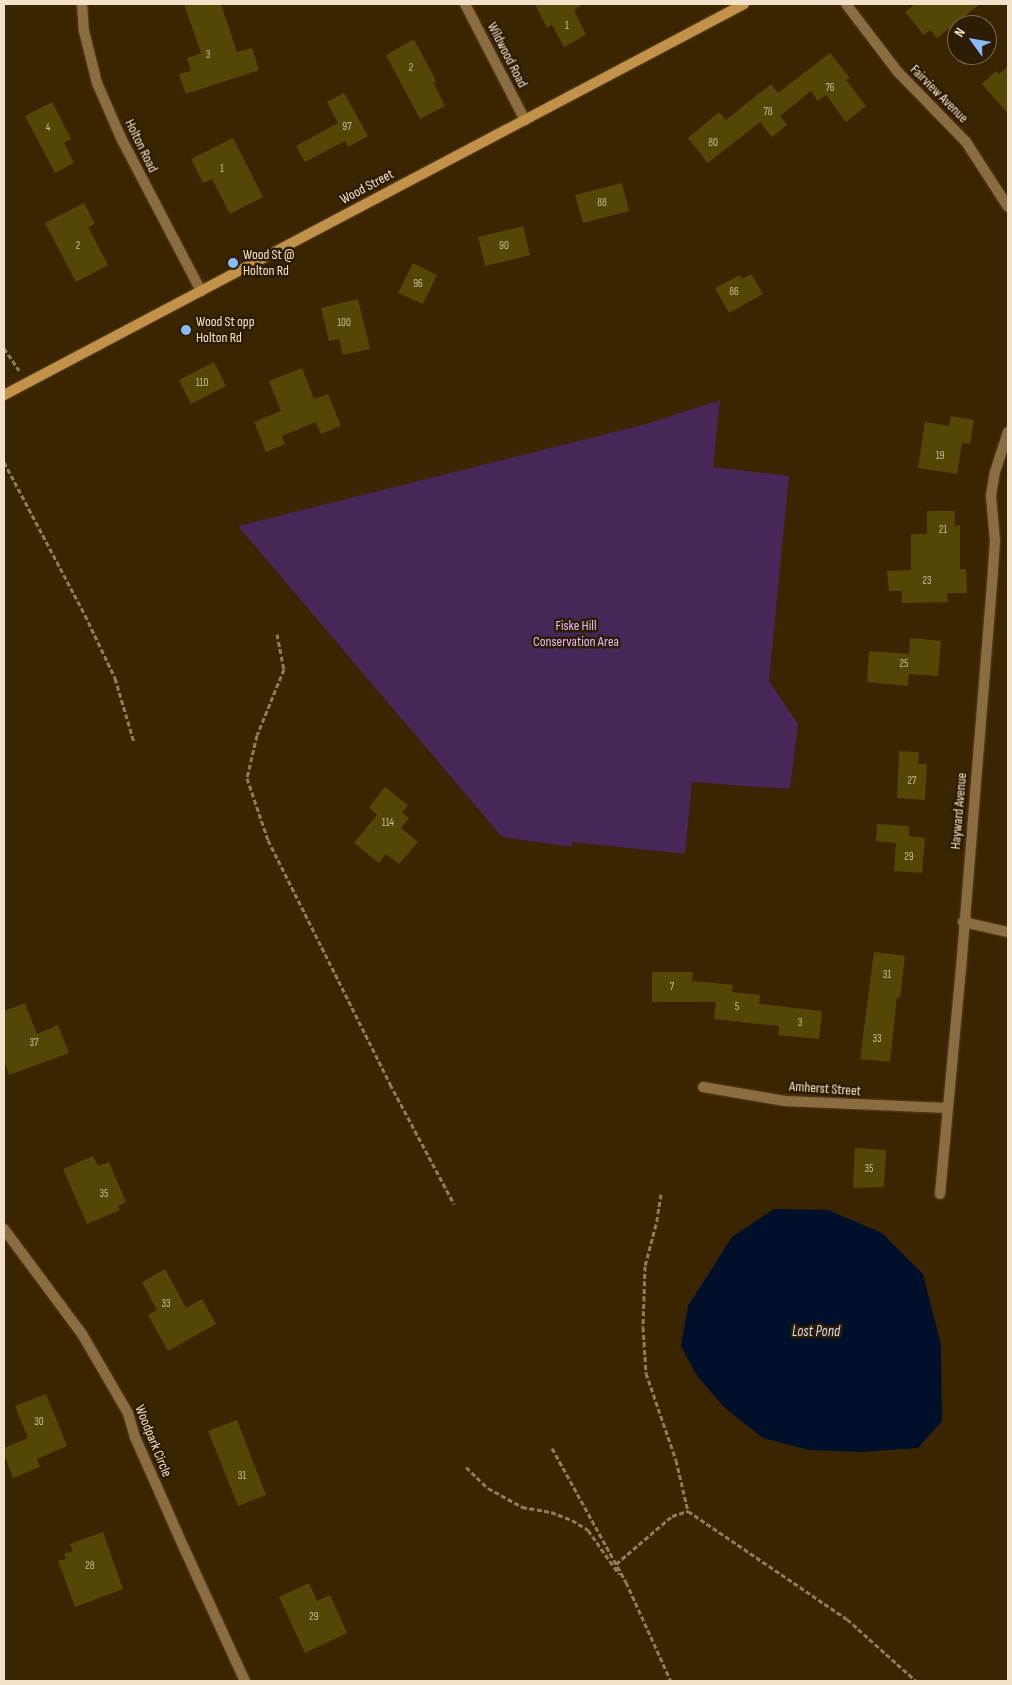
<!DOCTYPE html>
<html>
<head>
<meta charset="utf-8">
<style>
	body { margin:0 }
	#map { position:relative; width:1012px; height:1685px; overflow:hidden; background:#3b2500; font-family:"Sofia Sans Condensed",sans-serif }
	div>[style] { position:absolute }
	.green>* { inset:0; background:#492658 }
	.water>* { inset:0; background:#00102a }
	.building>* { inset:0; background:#554606 }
	.path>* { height:3px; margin-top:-1.5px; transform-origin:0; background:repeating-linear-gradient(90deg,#907c5d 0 5px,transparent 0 7.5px) }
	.roads { filter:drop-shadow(0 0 1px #594320) drop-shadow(0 0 1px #594320) }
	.street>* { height:10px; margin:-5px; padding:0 5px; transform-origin:5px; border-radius:5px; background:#8c6d42 }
	.secondary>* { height:10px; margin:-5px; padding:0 5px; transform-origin:5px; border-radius:5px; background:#c3924a }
	.dots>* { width:14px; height:14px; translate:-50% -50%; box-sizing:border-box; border:2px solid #2d1d04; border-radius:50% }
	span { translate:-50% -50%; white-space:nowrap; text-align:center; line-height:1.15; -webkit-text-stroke:5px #2d1d04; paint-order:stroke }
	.number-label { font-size:11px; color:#ccba98 }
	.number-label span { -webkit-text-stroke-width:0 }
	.street-label { font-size:14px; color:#f4e1c9 }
	.poi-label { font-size:14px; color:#f4e1c9 }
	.left { translate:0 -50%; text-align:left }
	.park-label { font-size:14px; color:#e5b8fa }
	.water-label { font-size:15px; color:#d3dfef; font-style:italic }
	.frame { position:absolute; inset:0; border:5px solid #f4e1c9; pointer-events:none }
	.north { position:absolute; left:947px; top:15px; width:50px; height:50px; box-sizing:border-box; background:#2d1d04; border:1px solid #7d6b53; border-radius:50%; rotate:302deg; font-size:14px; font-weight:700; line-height:20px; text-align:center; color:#f4e1c9 }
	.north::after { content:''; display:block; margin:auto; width:18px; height:22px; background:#87bbfc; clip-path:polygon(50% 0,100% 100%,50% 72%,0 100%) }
</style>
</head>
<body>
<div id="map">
	<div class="green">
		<i style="clip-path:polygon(720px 400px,713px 467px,789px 476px,769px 681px,798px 724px,790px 789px,692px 782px,685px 854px,573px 842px,571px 847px,502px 837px,238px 526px,646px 424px)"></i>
	</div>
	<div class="water">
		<i style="clip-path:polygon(774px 1209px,828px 1210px,882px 1233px,923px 1274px,941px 1345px,942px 1421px,918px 1448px,861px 1452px,809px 1450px,763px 1438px,725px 1408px,697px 1376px,681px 1346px,688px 1306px,732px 1237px)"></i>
	</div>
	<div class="building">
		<i style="clip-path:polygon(184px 4px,221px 4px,237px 52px,252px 48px,259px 70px,186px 94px,179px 74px,191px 71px,187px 58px,201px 53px)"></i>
		<i style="clip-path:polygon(535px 4px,583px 4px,574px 10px,586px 35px,564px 47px,552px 25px,547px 28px)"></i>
		<i style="clip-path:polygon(915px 4px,980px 4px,937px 38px,930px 30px,924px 35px,905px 12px)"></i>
		<i style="clip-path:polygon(414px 39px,436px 81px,433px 82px,445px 106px,420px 119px,386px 55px)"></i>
		<i style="clip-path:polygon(830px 53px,850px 78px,846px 80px,866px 106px,846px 122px,826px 95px,818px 101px,811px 91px,780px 116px,787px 125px,772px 137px,760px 122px,708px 163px,688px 138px,719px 112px,726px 120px,771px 84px,778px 93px)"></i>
		<i style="clip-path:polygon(1008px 66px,1008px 114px,982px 84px,996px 71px,999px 74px)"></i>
		<i style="clip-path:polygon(344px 93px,368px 136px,348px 147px,345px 141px,305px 162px,296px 146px,338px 123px,327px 102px)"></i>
		<i style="clip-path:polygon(52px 102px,71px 139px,64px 143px,74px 163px,55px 173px,25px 116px)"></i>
		<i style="clip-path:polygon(233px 138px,263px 197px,230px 214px,212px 179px,203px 183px,191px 159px)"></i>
		<i style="clip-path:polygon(622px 183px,629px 211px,583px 223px,575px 195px)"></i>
		<i style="clip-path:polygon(84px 203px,95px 224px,88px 227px,108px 265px,76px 282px,45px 223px)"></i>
		<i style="clip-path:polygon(523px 226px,530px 255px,485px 266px,478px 237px)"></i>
		<i style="clip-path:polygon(413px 263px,437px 275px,423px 304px,398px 293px)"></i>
		<i style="clip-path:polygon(751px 274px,763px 294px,729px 313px,715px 288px,740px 275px,742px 279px)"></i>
		<i style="clip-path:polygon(358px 299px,370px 349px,343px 355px,339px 339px,329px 341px,321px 308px)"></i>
		<i style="clip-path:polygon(214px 362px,226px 386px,191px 404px,179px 380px)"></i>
		<i style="clip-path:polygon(302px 368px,314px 399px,328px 394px,341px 426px,321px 434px,316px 422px,282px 436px,285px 444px,266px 452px,254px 422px,281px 411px,269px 381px)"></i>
		<i style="clip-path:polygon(951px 416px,974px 420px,970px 444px,962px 443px,957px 474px,918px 468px,925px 422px,949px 426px)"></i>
		<i style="clip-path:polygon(927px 511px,955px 511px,955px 526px,960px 525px,960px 569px,966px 569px,967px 593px,947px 593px,948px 602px,902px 603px,902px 591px,889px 591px,887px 571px,911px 570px,911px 534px,927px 534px)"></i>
		<i style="clip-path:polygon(910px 638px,941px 641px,938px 676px,909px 674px,908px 686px,867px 682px,869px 651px,909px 654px)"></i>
		<i style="clip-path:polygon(899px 751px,919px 752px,918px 764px,927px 764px,925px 800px,897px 798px)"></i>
		<i style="clip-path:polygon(385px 787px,408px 805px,402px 813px,409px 818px,401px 828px,418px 842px,399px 864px,386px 854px,379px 863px,354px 843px,377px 815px,369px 807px)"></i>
		<i style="clip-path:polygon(877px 824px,909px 826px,909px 836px,925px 838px,922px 873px,894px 871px,896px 843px,876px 841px)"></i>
		<i style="clip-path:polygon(874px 952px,905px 956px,900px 998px,897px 997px,890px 1062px,860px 1059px)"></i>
		<i style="clip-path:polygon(652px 972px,693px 972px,692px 981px,733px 985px,732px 992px,760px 995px,759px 1004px,822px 1011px,819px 1039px,778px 1035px,779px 1026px,714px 1019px,716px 1002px,652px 1002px)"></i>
		<i style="clip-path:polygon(25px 1003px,37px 1034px,58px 1025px,69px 1053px,9px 1075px,4px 1061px,4px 1011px)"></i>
		<i style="clip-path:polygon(855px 1148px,886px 1150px,884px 1187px,853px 1188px)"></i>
		<i style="clip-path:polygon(93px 1156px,98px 1166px,109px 1162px,126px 1202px,118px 1206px,120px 1210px,87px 1224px,63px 1169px)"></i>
		<i style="clip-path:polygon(165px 1269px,186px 1308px,202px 1299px,216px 1324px,168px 1351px,148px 1315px,157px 1310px,142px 1282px)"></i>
		<i style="clip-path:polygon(46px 1394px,67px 1446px,37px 1459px,40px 1467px,13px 1478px,4px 1454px,4px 1448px,28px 1438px,15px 1406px)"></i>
		<i style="clip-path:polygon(237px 1420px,266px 1495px,238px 1506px,208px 1431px)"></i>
		<i style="clip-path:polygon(103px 1532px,123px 1589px,75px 1607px,58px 1561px,66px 1559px,64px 1554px,73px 1551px,70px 1544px)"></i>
		<i style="clip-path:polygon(309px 1583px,317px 1601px,330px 1595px,347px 1633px,305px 1653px,279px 1597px)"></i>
	</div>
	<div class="path">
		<i style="left:4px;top:348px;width:27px;rotate:56deg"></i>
		<i style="left:4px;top:462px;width:173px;rotate:62.1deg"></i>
		<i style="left:85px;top:615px;width:70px;rotate:64.5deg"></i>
		<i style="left:115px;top:678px;width:67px;rotate:73.5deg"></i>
		<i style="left:277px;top:634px;width:36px;rotate:79deg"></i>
		<i style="left:284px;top:669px;width:71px;rotate:112.2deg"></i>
		<i style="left:257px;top:735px;width:44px;rotate:103.1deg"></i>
		<i style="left:247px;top:778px;width:65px;rotate:71.3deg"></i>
		<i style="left:268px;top:840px;width:273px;rotate:63.4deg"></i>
		<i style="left:390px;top:1084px;width:136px;rotate:61.9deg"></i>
		<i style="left:661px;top:1194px;width:30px;rotate:99deg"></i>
		<i style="left:656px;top:1224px;width:43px;rotate:104.7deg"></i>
		<i style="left:645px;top:1266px;width:61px;rotate:91.9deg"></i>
		<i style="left:643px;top:1327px;width:46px;rotate:86.3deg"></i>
		<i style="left:646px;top:1373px;width:92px;rotate:71deg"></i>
		<i style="left:676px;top:1460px;width:52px;rotate:76.8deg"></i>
		<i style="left:552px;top:1448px;width:153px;rotate:61.1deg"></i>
		<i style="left:626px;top:1582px;width:109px;rotate:65.6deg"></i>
		<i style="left:466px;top:1467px;width:30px;rotate:44deg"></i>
		<i style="left:488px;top:1488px;width:39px;rotate:29deg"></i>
		<i style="left:522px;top:1507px;width:29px;rotate:10deg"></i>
		<i style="left:551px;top:1512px;width:22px;rotate:21deg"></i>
		<i style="left:572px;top:1520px;width:19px;rotate:32deg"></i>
		<i style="left:588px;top:1530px;width:54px;rotate:54.8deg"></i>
		<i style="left:616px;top:1564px;width:74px;rotate:-40.6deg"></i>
		<i style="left:672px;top:1516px;width:17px;rotate:-17deg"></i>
		<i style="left:688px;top:1511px;width:192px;rotate:34.2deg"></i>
		<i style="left:847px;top:1619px;width:93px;rotate:41.9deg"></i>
	</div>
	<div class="roads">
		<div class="street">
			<i style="left:82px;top:4px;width:27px;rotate:86deg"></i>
			<i style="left:84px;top:31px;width:54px;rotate:76deg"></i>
			<i style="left:97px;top:83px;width:60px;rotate:66.4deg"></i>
			<i style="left:121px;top:138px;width:173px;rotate:62.4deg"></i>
			<i style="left:465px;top:4px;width:131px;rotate:62.7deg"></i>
			<i style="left:846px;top:4px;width:84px;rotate:52.7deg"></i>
			<i style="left:897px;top:71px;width:99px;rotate:45.8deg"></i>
			<i style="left:966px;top:142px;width:77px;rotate:57.1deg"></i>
			<i style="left:963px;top:922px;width:46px;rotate:12.5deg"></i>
			<i style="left:703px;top:1087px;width:83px;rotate:9.7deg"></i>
			<i style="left:785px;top:1101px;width:162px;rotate:2.5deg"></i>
			<i style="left:940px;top:1194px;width:226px;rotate:-84.7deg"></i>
			<i style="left:961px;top:969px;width:401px;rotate:-85.4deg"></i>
			<i style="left:993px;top:569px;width:28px;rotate:-86deg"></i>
			<i style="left:995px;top:541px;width:45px;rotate:-95.1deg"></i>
			<i style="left:991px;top:496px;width:24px;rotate:-81deg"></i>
			<i style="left:995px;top:472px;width:42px;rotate:-72deg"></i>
			<i style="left:4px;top:1229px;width:131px;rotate:53.4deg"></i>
			<i style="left:82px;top:1334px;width:91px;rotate:59.8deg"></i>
			<i style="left:128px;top:1413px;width:25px;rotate:74deg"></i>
			<i style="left:135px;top:1437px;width:121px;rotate:66.2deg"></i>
			<i style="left:184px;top:1548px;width:146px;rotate:65.4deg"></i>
		</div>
		<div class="secondary">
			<i style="left:4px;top:395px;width:837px;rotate:-27.85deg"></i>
		</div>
	</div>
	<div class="dots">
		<i style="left:233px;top:263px;background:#87bbfc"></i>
		<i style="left:186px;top:330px;background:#87bbfc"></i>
	</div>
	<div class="number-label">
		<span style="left:567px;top:26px">1</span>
		<span style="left:208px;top:55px">3</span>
		<span style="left:411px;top:68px">2</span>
		<span style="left:830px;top:88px">76</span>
		<span style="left:768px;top:112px">78</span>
		<span style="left:347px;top:127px">97</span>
		<span style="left:48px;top:128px">4</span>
		<span style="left:713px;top:143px">80</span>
		<span style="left:222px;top:169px">1</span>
		<span style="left:602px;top:203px">88</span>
		<span style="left:78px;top:246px">2</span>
		<span style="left:504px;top:246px">90</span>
		<span style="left:418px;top:284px">96</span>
		<span style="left:734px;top:292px">86</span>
		<span style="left:344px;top:323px">100</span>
		<span style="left:202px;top:383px">110</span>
		<span style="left:940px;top:456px">19</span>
		<span style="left:943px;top:530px">21</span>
		<span style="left:927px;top:581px">23</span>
		<span style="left:904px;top:664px">25</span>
		<span style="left:912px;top:781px">27</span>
		<span style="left:388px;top:823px">114</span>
		<span style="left:909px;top:857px">29</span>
		<span style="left:887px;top:975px">31</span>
		<span style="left:672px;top:987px">7</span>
		<span style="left:737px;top:1007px">5</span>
		<span style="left:800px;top:1023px">3</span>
		<span style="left:877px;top:1039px">33</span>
		<span style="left:34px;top:1043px">37</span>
		<span style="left:869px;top:1169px">35</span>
		<span style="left:104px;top:1194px">35</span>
		<span style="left:166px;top:1304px">33</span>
		<span style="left:39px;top:1422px">30</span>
		<span style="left:242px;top:1476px">31</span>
		<span style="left:90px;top:1566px">28</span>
		<span style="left:314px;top:1617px">29</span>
	</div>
	<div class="street-label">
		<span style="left:507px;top:55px;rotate:63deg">Wildwood Road</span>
		<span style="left:939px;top:94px;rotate:45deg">Fairview Avenue</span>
		<span style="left:141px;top:146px;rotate:64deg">Holton Road</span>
		<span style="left:367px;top:187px;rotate:-28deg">Wood Street</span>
		<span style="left:959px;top:811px;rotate:-85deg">Hayward Avenue</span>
		<span style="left:825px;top:1089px;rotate:4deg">Amherst Street</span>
		<span style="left:153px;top:1441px;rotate:68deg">Woodpark Circle</span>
	</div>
	<div class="poi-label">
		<span class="left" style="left:243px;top:263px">Wood St @<br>Holton Rd</span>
		<span class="left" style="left:196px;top:330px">Wood St opp<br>Holton Rd</span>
	</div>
	<div class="park-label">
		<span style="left:576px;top:634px">Fiske Hill<br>Conservation Area</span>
	</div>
	<div class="water-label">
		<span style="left:816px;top:1332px">Lost Pond</span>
	</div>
	<div class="frame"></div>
	<div class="north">N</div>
</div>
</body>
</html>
